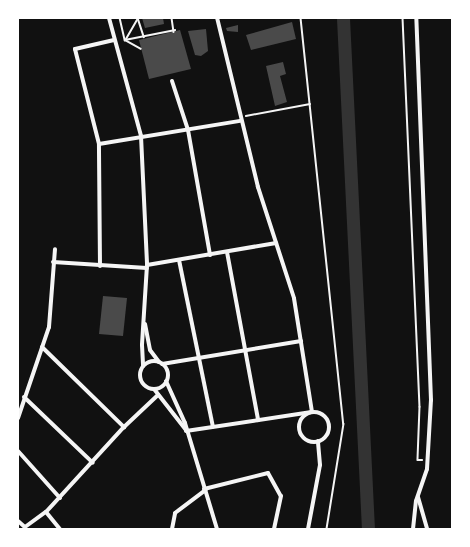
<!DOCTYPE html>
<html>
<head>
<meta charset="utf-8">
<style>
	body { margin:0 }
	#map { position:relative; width:470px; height:547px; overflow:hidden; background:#111; font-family:"Fira Sans Condensed",sans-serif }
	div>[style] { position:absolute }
	.river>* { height:13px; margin:-6.5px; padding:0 6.5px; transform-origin:6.5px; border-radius:6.5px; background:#333 }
	.building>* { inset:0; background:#4a4a4a }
	.path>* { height:1.5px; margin:-0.75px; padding:0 0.75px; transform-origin:0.75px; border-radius:0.75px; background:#f5f5f5 }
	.minor>* { height:4px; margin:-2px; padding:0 2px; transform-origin:2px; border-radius:2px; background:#f5f5f5 }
	.minor>.ring { margin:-2px; padding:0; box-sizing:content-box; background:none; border:4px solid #f5f5f5; border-radius:50% }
	span { translate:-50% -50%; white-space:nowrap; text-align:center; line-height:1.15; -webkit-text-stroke:3px #fff; paint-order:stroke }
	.frame { position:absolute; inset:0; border:19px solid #fff; pointer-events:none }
</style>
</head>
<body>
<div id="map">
	<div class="river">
		<i style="left:343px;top:18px;width:512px;rotate:87.2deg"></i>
	</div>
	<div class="building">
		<i style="clip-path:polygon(142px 18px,163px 18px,164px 24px,145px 28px)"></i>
		<i style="clip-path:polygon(292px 22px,296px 39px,251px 50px,246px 35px)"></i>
		<i style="clip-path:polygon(238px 25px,238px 32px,227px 31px,226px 28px)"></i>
		<i style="clip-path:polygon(206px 29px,208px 51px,201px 56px,195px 55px,188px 31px)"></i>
		<i style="clip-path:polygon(180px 30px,191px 69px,149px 79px,139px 40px)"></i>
		<i style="clip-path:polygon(283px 62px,286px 74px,280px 76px,287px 102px,275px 106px,266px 66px)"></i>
		<i style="clip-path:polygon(103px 296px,127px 298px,123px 336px,99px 334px)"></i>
	</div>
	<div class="path">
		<i style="left:120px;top:18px;width:23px;rotate:77deg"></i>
		<i style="left:125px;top:40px;width:18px;rotate:29deg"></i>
		<i style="left:138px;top:18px;width:20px;rotate:72deg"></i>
		<i style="left:172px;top:18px;width:14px;rotate:82deg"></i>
		<i style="left:301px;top:18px;width:408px;rotate:84deg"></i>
		<i style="left:344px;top:424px;width:106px;rotate:99.2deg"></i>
		<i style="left:403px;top:18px;width:389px;rotate:87.5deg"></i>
		<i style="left:420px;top:407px;width:53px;rotate:92.2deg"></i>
		<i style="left:418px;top:460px;width:4px"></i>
		<i style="left:126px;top:39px;width:24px;rotate:-60deg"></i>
		<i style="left:125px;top:40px;width:51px;rotate:-11.3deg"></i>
		<i style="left:246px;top:116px;width:65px;rotate:-10.6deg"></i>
	</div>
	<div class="minor">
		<i style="left:109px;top:18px;width:122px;rotate:74.8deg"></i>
		<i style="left:141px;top:136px;width:129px;rotate:87.3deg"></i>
		<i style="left:147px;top:265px;width:80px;rotate:93.6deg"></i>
		<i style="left:142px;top:345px;width:21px;rotate:87deg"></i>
		<i style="left:172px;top:81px;width:52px;rotate:71.9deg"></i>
		<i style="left:188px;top:130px;width:127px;rotate:80deg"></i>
		<i style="left:99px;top:144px;width:143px;rotate:-9.3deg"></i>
		<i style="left:227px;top:252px;width:171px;rotate:79.5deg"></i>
		<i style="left:179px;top:260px;width:170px;rotate:78.5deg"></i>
		<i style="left:53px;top:262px;width:94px;rotate:3.7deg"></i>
		<i style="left:147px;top:265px;width:131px;rotate:-9.7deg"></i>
		<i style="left:100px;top:266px;width:122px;rotate:-90.5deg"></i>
		<i style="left:99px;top:144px;width:98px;rotate:-104.2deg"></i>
		<i style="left:75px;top:49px;width:40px;rotate:-13deg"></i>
		<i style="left:145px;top:324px;width:26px;rotate:79deg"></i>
		<i style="left:150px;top:350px;width:15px;rotate:53deg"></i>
		<i style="left:42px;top:347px;width:115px;rotate:44.3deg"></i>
		<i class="ring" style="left:140px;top:361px;width:24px;height:24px"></i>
		<i style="left:162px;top:364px;width:141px;rotate:-9.4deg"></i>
		<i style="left:166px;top:381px;width:46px;rotate:65.7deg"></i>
		<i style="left:185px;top:423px;width:111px;rotate:73.2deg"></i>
		<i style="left:154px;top:389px;width:52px;rotate:52deg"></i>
		<i style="left:24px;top:397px;width:95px;rotate:43.7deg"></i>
		<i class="ring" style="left:299px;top:412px;width:26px;height:26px"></i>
		<i style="left:18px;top:418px;width:96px;rotate:-71.2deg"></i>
		<i style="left:49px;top:327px;width:78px;rotate:-85.6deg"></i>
		<i style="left:186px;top:431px;width:127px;rotate:-8.6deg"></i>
		<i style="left:312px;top:412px;width:115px;rotate:-99deg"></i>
		<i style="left:294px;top:298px;width:117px;rotate:-108deg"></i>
		<i style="left:258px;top:187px;width:174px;rotate:-103.6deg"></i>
		<i style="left:18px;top:451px;width:63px;rotate:48.2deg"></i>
		<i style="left:204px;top:489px;width:66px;rotate:-14deg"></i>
		<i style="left:268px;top:473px;width:26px;rotate:61deg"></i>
		<i style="left:281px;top:496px;width:34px;rotate:102deg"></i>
		<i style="left:418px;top:497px;width:33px;rotate:74deg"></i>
		<i style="left:46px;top:512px;width:22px;rotate:51deg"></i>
		<i style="left:18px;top:521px;width:9px;rotate:41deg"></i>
		<i style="left:25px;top:527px;width:26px;rotate:-36deg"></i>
		<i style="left:46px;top:512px;width:115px;rotate:-47.5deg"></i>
		<i style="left:124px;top:427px;width:47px;rotate:-43.3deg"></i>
		<i style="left:172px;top:529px;width:16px;rotate:-79deg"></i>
		<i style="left:175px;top:513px;width:38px;rotate:-37deg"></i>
		<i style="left:308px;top:529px;width:65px;rotate:-79.4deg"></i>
		<i style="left:320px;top:465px;width:24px;rotate:-95deg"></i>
		<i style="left:413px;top:529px;width:28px;rotate:-84deg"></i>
		<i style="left:416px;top:501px;width:34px;rotate:-71deg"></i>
		<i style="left:427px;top:469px;width:69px;rotate:-86.7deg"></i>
		<i style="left:431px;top:400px;width:382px;rotate:-92.2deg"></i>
	</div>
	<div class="frame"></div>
</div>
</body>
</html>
